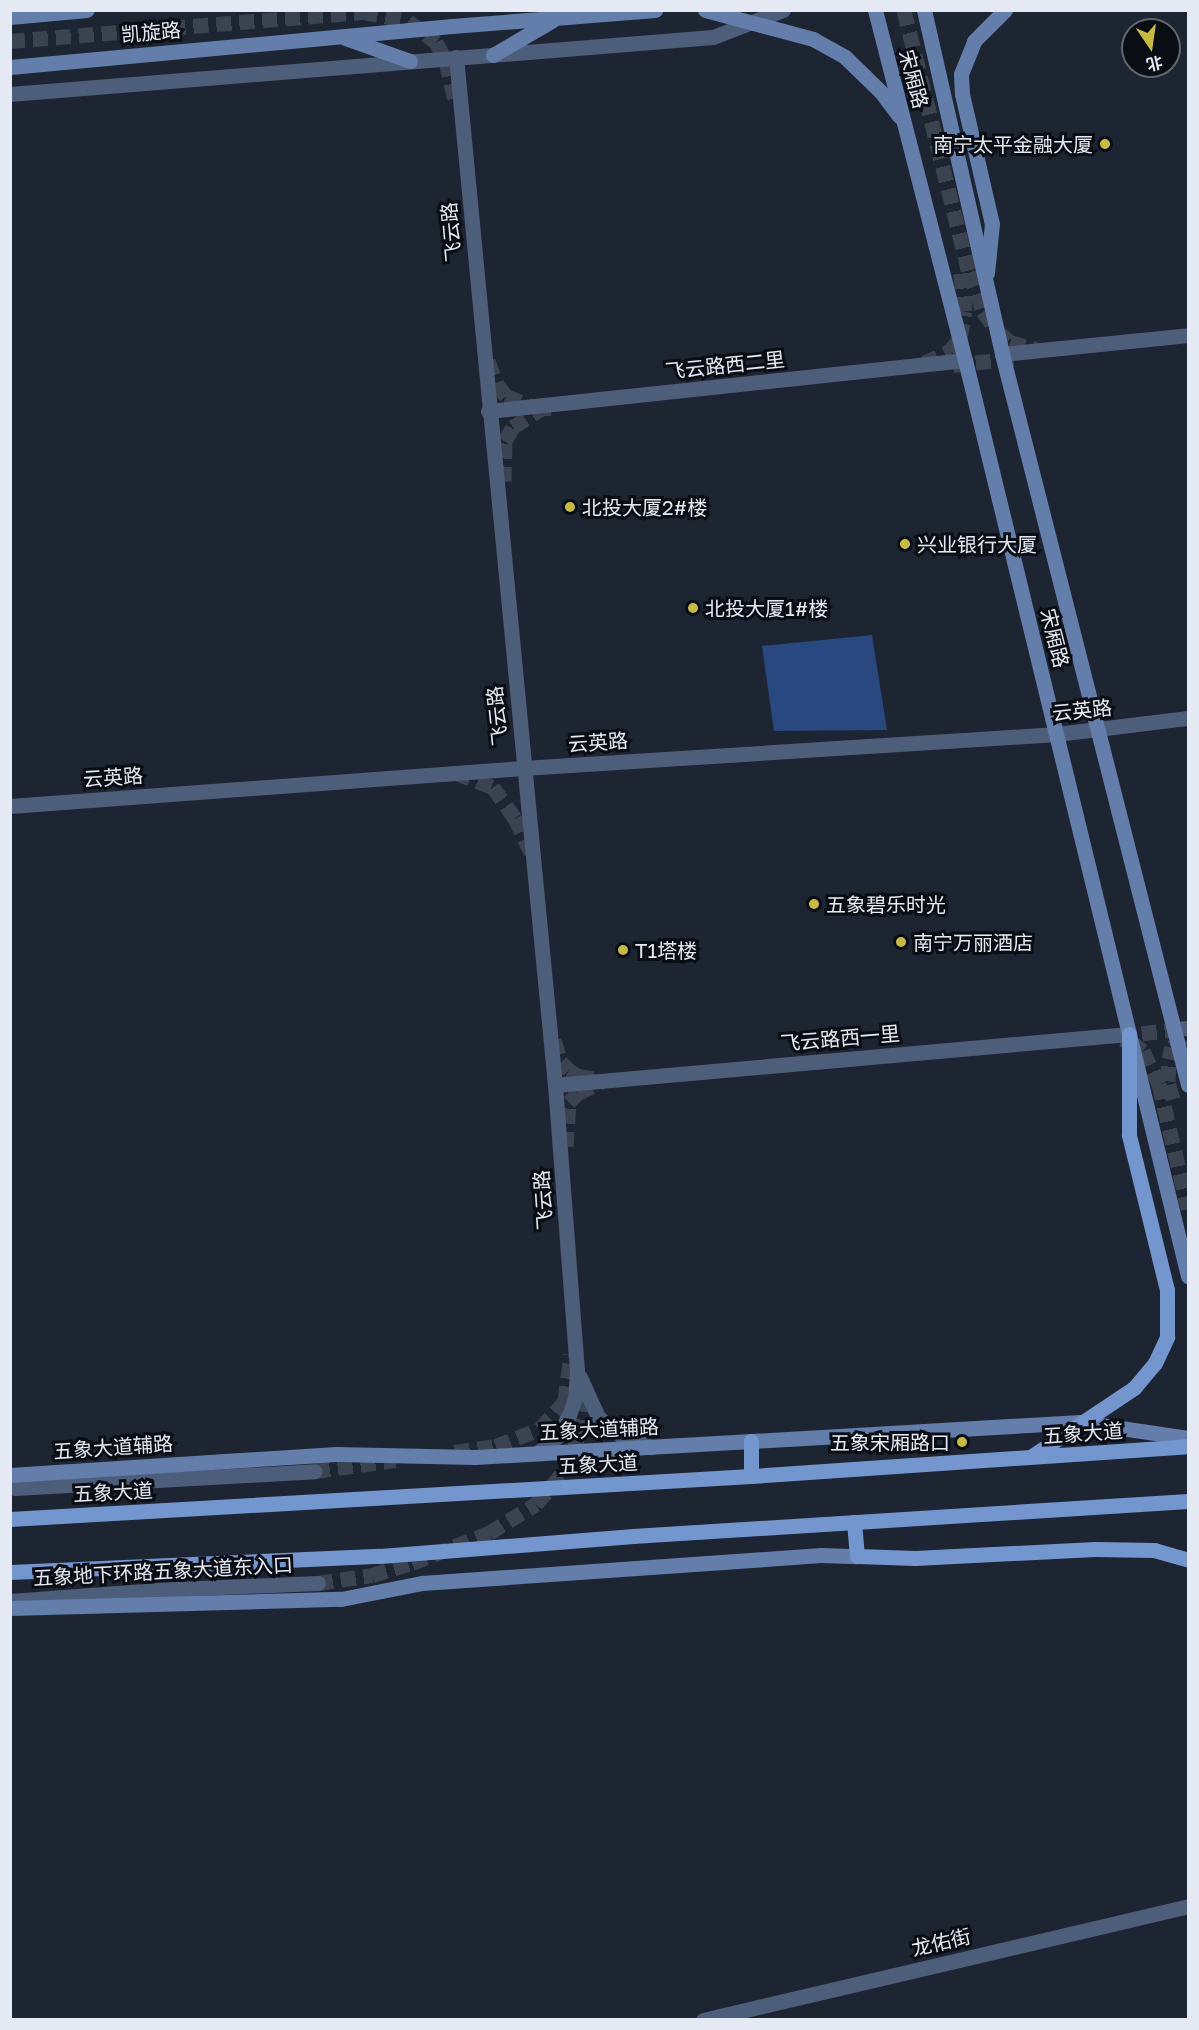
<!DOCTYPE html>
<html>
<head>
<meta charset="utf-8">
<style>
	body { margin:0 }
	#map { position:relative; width:1199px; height:2030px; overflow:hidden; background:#1d2533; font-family:"Golos Text","Noto Sans SC",sans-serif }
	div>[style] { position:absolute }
	.green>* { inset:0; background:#28487f }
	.street-tunnel>* { height:15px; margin-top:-7.5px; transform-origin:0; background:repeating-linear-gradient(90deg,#3b4250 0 15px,transparent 0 23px) }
	.street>* { height:15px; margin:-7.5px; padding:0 7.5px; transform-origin:7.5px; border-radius:7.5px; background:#4d5e7a }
	.secondary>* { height:15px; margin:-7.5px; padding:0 7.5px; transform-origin:7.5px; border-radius:7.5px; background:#637eaa }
	.primary>* { height:15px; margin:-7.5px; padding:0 7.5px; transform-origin:7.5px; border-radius:7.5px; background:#7496cf }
	.dots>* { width:16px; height:16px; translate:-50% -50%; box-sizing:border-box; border:3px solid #0a0e14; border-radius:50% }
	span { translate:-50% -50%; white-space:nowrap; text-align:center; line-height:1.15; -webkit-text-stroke:6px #0a0e14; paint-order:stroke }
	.street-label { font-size:20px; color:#e4e9f3 }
	.poi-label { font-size:20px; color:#e4e9f3 }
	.right { translate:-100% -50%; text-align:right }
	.left { translate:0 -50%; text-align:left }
	.frame { position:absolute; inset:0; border:12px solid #e4e9f3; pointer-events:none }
	.north { position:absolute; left:1121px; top:18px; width:60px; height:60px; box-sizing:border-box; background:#0a0e14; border:2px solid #61666d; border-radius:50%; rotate:167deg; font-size:16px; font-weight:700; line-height:24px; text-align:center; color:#e4e9f3 }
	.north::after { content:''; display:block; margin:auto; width:21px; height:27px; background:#c7bb3c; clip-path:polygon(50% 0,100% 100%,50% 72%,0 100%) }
</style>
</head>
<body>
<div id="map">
	<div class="green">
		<i style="clip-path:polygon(872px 635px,887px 730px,774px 731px,762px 646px)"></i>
	</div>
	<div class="street-tunnel">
		<i style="left:904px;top:10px;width:270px;rotate:76.1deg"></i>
		<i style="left:969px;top:272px;width:41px;rotate:70.3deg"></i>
		<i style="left:983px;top:311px;width:24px;rotate:55deg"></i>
		<i style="left:997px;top:331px;width:17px;rotate:40deg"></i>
		<i style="left:1010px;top:342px;width:27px;rotate:15deg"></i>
		<i style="left:10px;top:41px;width:354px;rotate:-4.7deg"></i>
		<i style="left:363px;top:12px;width:46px;rotate:11.3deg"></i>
		<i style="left:408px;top:21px;width:35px;rotate:37deg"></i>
		<i style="left:436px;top:42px;width:21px;rotate:62deg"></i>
		<i style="left:446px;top:61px;width:39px;rotate:77deg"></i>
		<i style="left:488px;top:361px;width:25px;rotate:69deg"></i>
		<i style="left:497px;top:384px;width:15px;rotate:53deg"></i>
		<i style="left:506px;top:396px;width:29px;rotate:22deg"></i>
		<i style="left:924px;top:363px;width:29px;rotate:-25deg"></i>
		<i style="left:950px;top:351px;width:16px;rotate:-52deg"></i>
		<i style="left:960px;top:338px;width:27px;rotate:-80deg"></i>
		<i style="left:965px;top:311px;width:44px;rotate:-96.5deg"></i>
		<i style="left:953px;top:365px;width:63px;rotate:-6.3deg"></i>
		<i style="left:504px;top:481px;width:40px;rotate:-88.6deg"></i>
		<i style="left:505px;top:441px;width:16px;rotate:-60deg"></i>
		<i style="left:513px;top:427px;width:35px;rotate:-33deg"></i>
		<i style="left:542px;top:408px;width:9px"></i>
		<i style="left:456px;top:773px;width:40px;rotate:21deg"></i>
		<i style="left:493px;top:787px;width:38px;rotate:55deg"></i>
		<i style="left:515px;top:818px;width:38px;rotate:65deg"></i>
		<i style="left:1119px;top:1036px;width:68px;rotate:-6.7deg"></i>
		<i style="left:1122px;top:1039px;width:13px;rotate:23deg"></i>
		<i style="left:1134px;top:1044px;width:11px;rotate:38deg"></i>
		<i style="left:1143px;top:1051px;width:37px;rotate:64deg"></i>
		<i style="left:1159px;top:1084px;width:128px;rotate:76.9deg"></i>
		<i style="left:554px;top:1040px;width:23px;rotate:72deg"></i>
		<i style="left:561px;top:1062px;width:11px;rotate:45deg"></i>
		<i style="left:569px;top:1070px;width:11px;rotate:34deg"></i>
		<i style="left:578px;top:1076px;width:18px;rotate:9deg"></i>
		<i style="left:1173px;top:1099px;width:19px;rotate:-106deg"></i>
		<i style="left:1168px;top:1081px;width:22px;rotate:-87deg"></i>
		<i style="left:1169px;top:1059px;width:12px;rotate:-76deg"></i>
		<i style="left:1172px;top:1047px;width:16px;rotate:-40deg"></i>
		<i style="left:566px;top:1146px;width:44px;rotate:-86.1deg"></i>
		<i style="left:569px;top:1102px;width:13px;rotate:-45deg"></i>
		<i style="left:578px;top:1093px;width:26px;rotate:-25deg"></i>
		<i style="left:455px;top:1452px;width:41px;rotate:-8.3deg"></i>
		<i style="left:496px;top:1446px;width:47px;rotate:-21.1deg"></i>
		<i style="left:540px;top:1429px;width:38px;rotate:-48deg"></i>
		<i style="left:565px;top:1401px;width:47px;rotate:-82.7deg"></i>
		<i style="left:315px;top:1471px;width:81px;rotate:-7.8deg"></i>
		<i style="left:318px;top:1583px;width:55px;rotate:-8.4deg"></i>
		<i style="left:372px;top:1575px;width:42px;rotate:-16.7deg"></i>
		<i style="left:412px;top:1563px;width:83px;rotate:-21.3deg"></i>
		<i style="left:489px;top:1533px;width:55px;rotate:-31.7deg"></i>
		<i style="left:536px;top:1504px;width:48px;rotate:-49.3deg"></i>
		<i style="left:567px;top:1468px;width:36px;rotate:-71deg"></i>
		<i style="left:579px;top:1434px;width:37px;rotate:-82deg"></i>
		<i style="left:584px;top:1397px;width:14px;rotate:-94deg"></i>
	</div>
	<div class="street">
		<i style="left:456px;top:57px;width:1033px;rotate:84.5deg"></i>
		<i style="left:555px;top:1085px;width:287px;rotate:85.6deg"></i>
		<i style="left:577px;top:1371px;width:27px;rotate:94deg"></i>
		<i style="left:575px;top:1398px;width:18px;rotate:109deg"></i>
		<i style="left:569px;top:1415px;width:25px;rotate:119deg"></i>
		<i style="left:557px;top:1437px;width:26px;rotate:141deg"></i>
		<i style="left:10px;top:94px;width:705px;rotate:-4.64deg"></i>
		<i style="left:713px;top:37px;width:75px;rotate:-21.1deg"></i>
		<i style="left:1002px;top:354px;width:187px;rotate:-5.8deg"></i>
		<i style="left:488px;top:411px;width:480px;rotate:-6.1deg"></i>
		<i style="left:10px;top:806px;width:514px;rotate:-4.24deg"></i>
		<i style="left:523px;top:768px;width:535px;rotate:-3.64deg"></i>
		<i style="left:1057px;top:734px;width:132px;rotate:-7deg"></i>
		<i style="left:1174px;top:1029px;width:14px;rotate:-4deg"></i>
		<i style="left:555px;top:1085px;width:576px;rotate:-5.08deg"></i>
		<i style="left:580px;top:1377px;width:44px;rotate:65.8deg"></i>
		<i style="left:598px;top:1417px;width:28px;rotate:39deg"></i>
		<i style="left:620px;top:1435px;width:34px;rotate:21deg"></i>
		<i style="left:10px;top:1486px;width:5px;rotate:22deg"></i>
		<i style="left:15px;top:1488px;width:300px;rotate:-3.2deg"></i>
		<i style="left:10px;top:1601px;width:145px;rotate:-4.3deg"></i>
		<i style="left:155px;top:1590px;width:163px;rotate:-2.5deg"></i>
		<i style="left:703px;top:2020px;width:498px;rotate:-13.2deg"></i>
	</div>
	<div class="secondary">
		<i style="left:705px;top:10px;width:112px;rotate:15deg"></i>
		<i style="left:813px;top:39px;width:37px;rotate:29deg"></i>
		<i style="left:845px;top:57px;width:50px;rotate:44.2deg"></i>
		<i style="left:881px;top:92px;width:30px;rotate:53deg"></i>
		<i style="left:875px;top:10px;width:361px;rotate:75.6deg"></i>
		<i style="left:965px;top:360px;width:943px;rotate:76.32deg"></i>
		<i style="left:924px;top:10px;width:353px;rotate:77.2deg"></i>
		<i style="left:1002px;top:354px;width:754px;rotate:75.72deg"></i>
		<i style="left:10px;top:17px;width:77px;rotate:-5.2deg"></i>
		<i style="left:345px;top:38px;width:69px;rotate:19.5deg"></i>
		<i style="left:493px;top:55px;width:69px;rotate:-30.3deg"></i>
		<i style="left:10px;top:67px;width:444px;rotate:-5.3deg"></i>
		<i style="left:452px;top:26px;width:204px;rotate:-4.5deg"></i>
		<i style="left:987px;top:273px;width:49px;rotate:-84.2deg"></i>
		<i style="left:992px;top:224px;width:133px;rotate:-103deg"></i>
		<i style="left:962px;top:94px;width:20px;rotate:-93deg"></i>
		<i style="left:961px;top:74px;width:35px;rotate:-68deg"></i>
		<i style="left:974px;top:41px;width:44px;rotate:-45deg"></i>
		<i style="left:10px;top:1475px;width:327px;rotate:-3.7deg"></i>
		<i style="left:336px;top:1454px;width:139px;rotate:1.2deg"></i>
		<i style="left:475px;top:1457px;width:606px;rotate:-3.31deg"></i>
		<i style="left:1080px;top:1422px;width:109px;rotate:8.4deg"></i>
		<i style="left:10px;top:1608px;width:331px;rotate:-1.6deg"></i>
		<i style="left:341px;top:1599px;width:83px;rotate:-11.2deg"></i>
		<i style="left:422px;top:1583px;width:400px;rotate:-4deg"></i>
		<i style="left:821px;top:1555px;width:36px;rotate:2deg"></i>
	</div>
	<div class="primary">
		<i style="left:751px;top:1441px;width:35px;rotate:90deg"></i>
		<i style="left:1032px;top:1456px;width:123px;rotate:-33.7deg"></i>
		<i style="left:1134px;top:1388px;width:33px;rotate:-50deg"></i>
		<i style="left:1155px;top:1363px;width:29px;rotate:-65deg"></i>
		<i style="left:1167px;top:1337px;width:47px;rotate:-90deg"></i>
		<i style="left:1167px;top:1290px;width:160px;rotate:-103.8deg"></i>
		<i style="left:1129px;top:1135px;width:101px;rotate:-90deg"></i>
		<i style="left:10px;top:1519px;width:742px;rotate:-3.32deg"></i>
		<i style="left:751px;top:1476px;width:438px;rotate:-3.9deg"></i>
		<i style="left:854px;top:1522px;width:34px;rotate:85deg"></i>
		<i style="left:857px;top:1556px;width:58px;rotate:2deg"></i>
		<i style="left:915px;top:1558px;width:180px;rotate:-2.9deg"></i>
		<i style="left:1095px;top:1549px;width:59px;rotate:1deg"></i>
		<i style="left:1154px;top:1550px;width:35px;rotate:16deg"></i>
		<i style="left:10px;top:1572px;width:370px;rotate:-2.5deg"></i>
		<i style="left:380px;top:1556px;width:254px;rotate:-4.5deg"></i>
		<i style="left:633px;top:1536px;width:556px;rotate:-3.61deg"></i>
	</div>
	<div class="dots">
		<i style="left:1105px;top:144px;background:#c7bb3c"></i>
		<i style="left:570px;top:507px;background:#c7bb3c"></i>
		<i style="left:905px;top:544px;background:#c7bb3c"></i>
		<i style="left:693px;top:608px;background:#c7bb3c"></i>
		<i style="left:814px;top:904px;background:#c7bb3c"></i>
		<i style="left:901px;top:942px;background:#c7bb3c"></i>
		<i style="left:623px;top:950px;background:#c7bb3c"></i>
		<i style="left:962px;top:1442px;background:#c7bb3c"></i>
	</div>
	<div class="street-label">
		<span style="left:151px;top:32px;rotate:-5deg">凯旋路</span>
		<span style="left:914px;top:79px;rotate:75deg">宋厢路</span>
		<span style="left:451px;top:232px;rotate:-95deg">飞云路</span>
		<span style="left:725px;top:365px;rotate:-6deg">飞云路西二里</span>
		<span style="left:1055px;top:638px;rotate:76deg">宋厢路</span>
		<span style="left:1082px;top:710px;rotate:-6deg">云英路</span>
		<span style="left:497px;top:716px;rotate:-96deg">飞云路</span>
		<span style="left:598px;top:742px;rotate:-4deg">云英路</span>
		<span style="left:113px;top:777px;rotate:-4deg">云英路</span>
		<span style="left:840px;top:1038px;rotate:-5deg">飞云路西一里</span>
		<span style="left:543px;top:1200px;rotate:-94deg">飞云路</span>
		<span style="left:599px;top:1429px;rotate:-3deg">五象大道辅路</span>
		<span style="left:1083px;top:1433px;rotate:-4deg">五象大道</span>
		<span style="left:113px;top:1447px;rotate:-4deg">五象大道辅路</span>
		<span style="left:598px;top:1464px;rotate:-3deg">五象大道</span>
		<span style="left:113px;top:1492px;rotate:-3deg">五象大道</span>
		<span style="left:163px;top:1571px;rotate:-3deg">五象地下环路五象大道东入口</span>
		<span style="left:941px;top:1942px;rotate:-13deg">龙佑街</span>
	</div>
	<div class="poi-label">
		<span class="right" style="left:1093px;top:144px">南宁太平金融大厦</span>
		<span class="left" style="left:582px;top:507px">北投大厦2#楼</span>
		<span class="left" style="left:917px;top:544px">兴业银行大厦</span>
		<span class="left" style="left:705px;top:608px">北投大厦1#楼</span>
		<span class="left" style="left:826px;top:904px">五象碧乐时光</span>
		<span class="left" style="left:913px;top:942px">南宁万丽酒店</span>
		<span class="left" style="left:635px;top:950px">T1塔楼</span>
		<span class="right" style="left:950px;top:1442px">五象宋厢路口</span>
	</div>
	<div class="frame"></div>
	<div class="north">北</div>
</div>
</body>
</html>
